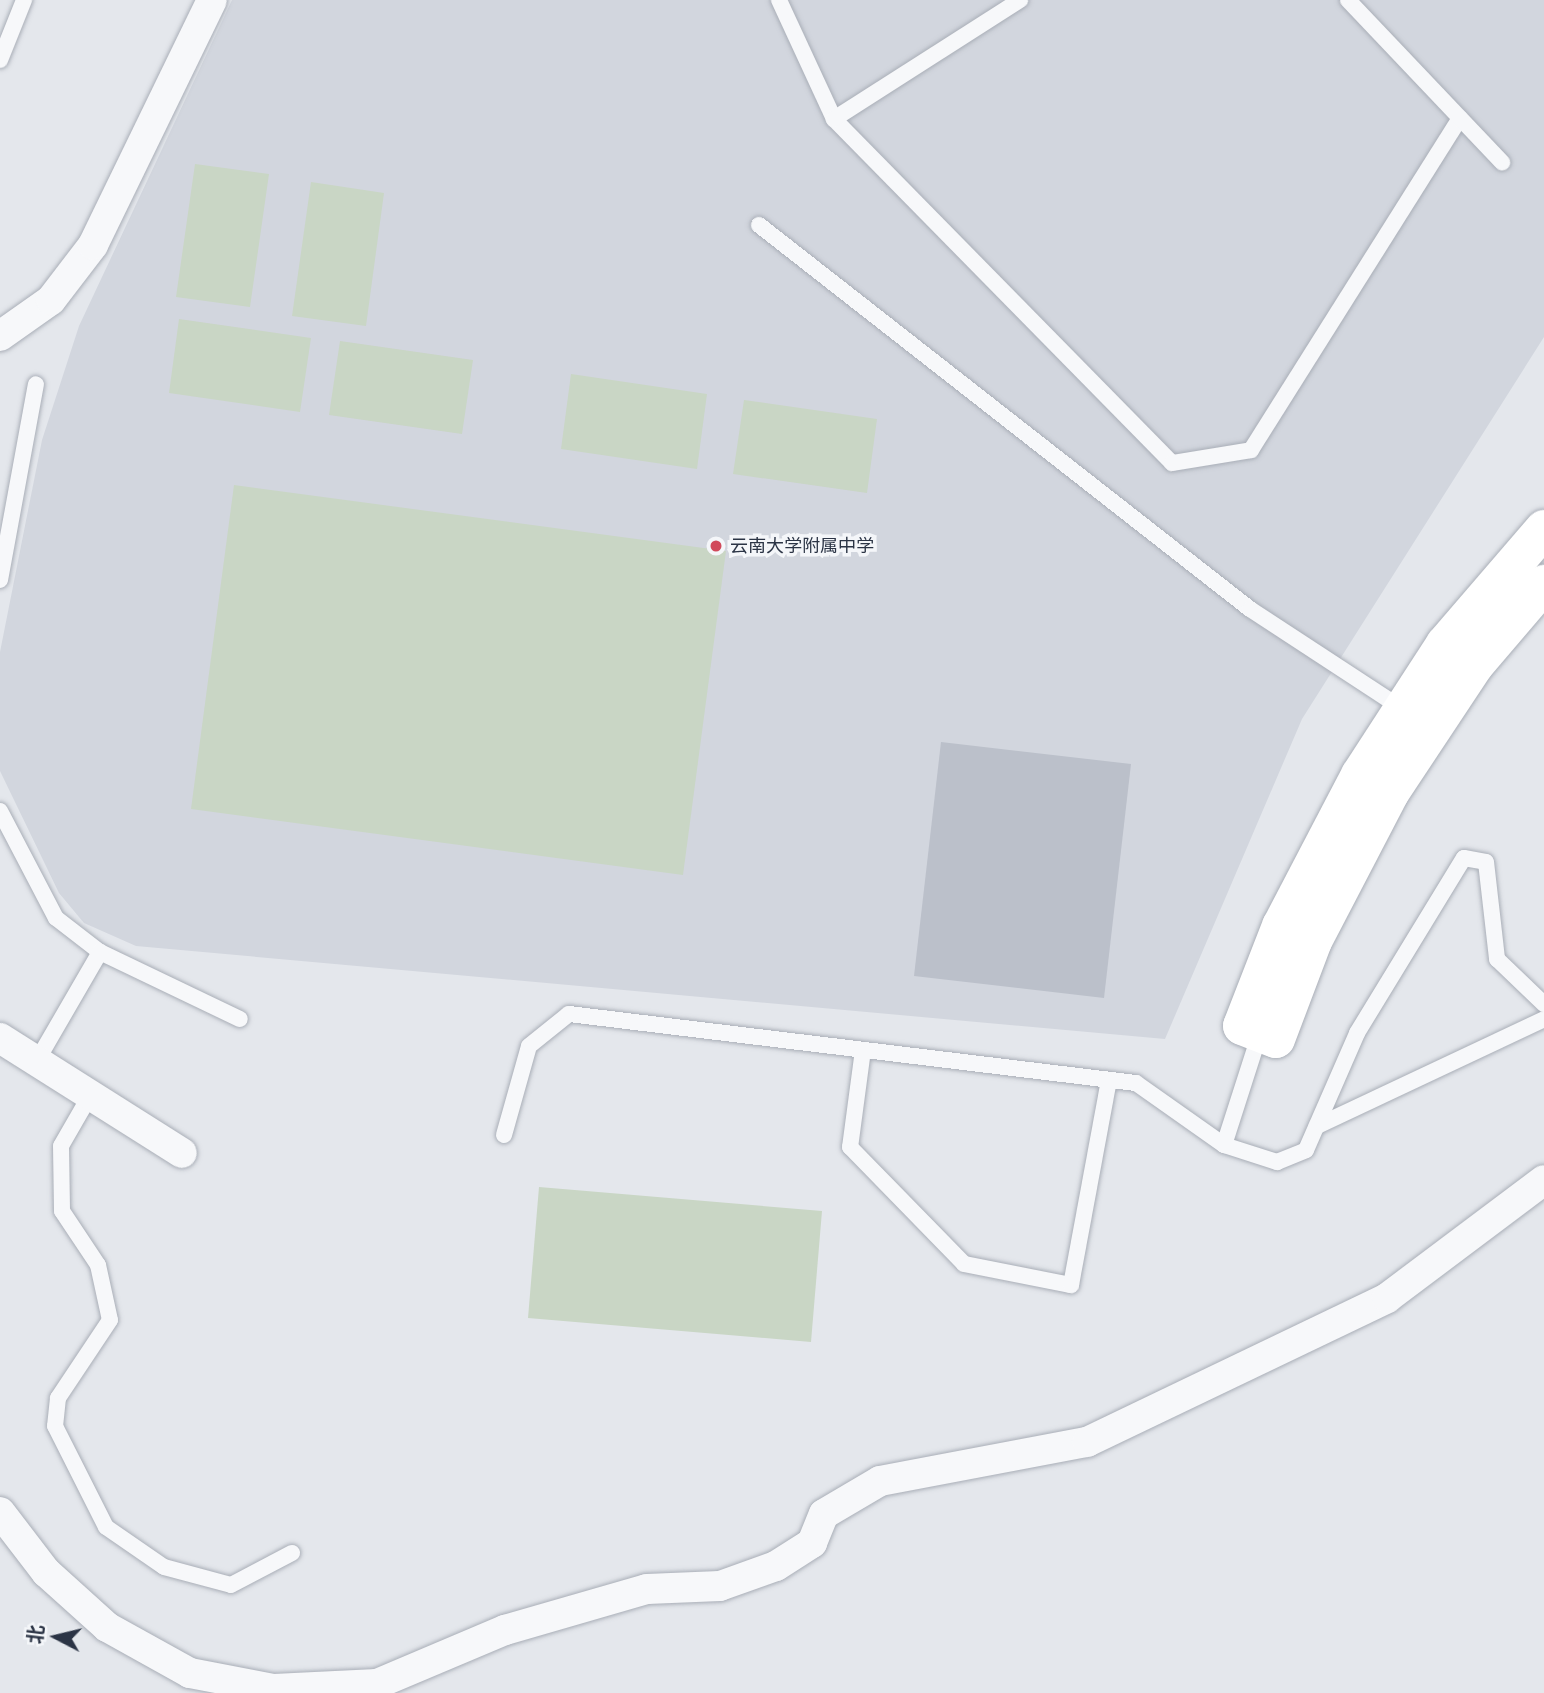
<!DOCTYPE html>
<html>
<head>
<meta charset="utf-8">
<style>
	body { margin:0 }
	#map { position:relative; width:1544px; height:1693px; overflow:hidden; background:#e4e7ec; font-family:"Public Sans","Noto Sans SC",sans-serif }
	div>[style] { position:absolute }
	.built>* { inset:0; background:#d2d6de }
	.green>* { inset:0; background:#c9d6c5 }
	.building>* { inset:0; background:#bbc0ca }
	.roads { filter:drop-shadow(0 0 2px #a9aeb7) drop-shadow(0 0 2px #a9aeb7) }
	.lane>* { height:16px; margin:-8px; padding:0 8px; transform-origin:8px; border-radius:8px; background:#f7f8fa }
	.street>* { height:30px; margin:-15px; padding:0 15px; transform-origin:15px; border-radius:15px; background:#f7f8fa }
	.secondary>* { height:38px; margin:-19px; padding:0 19px; transform-origin:19px; border-radius:19px; background:#fff }
	.dots>* { width:19px; height:19px; translate:-50% -50%; box-sizing:border-box; border:4px solid #f4f6f9; border-radius:50% }
	span { translate:-50% -50%; white-space:nowrap; text-align:center; line-height:1.15; -webkit-text-stroke:7px #f4f6f9; paint-order:stroke }
	.poi-label { font-size:18px; color:#2b3445 }
	.left { translate:0 -50%; text-align:left }
	.north { position:absolute; left:21px; top:1602px; width:70px; height:70px; -webkit-text-stroke:5px #f4f6f9; paint-order:stroke; rotate:277deg; font-size:19px; font-weight:700; line-height:28px; text-align:center; color:#2b3445 }
	.north::after { content:''; display:block; margin:auto; width:24px; height:32px; background:#2b3445; clip-path:polygon(50% 0,100% 100%,50% 72%,0 100%) }
</style>
</head>
<body>
<div id="map">
	<div class="built">
		<i style="clip-path:polygon(232px 0,1544px 0,1544px 337px,1302px 719px,1165px 1039px,136px 946px,84px 923px,59px 893px,0 771px,0 652px,42px 440px,79px 326px)"></i>
	</div>
	<div class="green">
		<i style="clip-path:polygon(195px 164px,269px 174px,250px 307px,176px 297px)"></i>
		<i style="clip-path:polygon(311px 182px,384px 193px,366px 326px,292px 316px)"></i>
		<i style="clip-path:polygon(179px 319px,311px 338px,300px 412px,169px 393px)"></i>
		<i style="clip-path:polygon(340px 341px,473px 360px,462px 434px,329px 415px)"></i>
		<i style="clip-path:polygon(571px 374px,707px 394px,697px 469px,561px 449px)"></i>
		<i style="clip-path:polygon(744px 400px,877px 419px,867px 493px,733px 474px)"></i>
		<i style="clip-path:polygon(234px 485px,726px 551px,683px 875px,191px 809px)"></i>
		<i style="clip-path:polygon(539px 1187px,822px 1211px,811px 1342px,528px 1318px)"></i>
	</div>
	<div class="building">
		<i style="clip-path:polygon(941px 742px,1131px 764px,1104px 998px,914px 976px)"></i>
	</div>
	<div class="roads">
		<div class="lane">
			<i style="left:779px;top:0;width:131px;rotate:65.2deg"></i>
			<i style="left:834px;top:119px;width:482px;rotate:45.5deg"></i>
			<i style="left:1172px;top:463px;width:80px;rotate:-9.3deg"></i>
			<i style="left:1251px;top:450px;width:392px;rotate:-57.8deg"></i>
			<i style="left:1348px;top:0;width:224px;rotate:46.5deg"></i>
			<i style="left:0;top:60px;width:65px;rotate:-68.2deg"></i>
			<i style="left:834px;top:119px;width:221px;rotate:-32.6deg"></i>
			<i style="left:759px;top:225px;width:623px;rotate:38.03deg"></i>
			<i style="left:1250px;top:609px;width:183px;rotate:33.2deg"></i>
			<i style="left:0;top:580px;width:199px;rotate:-79.6deg"></i>
			<i style="left:0;top:811px;width:121px;rotate:62.4deg"></i>
			<i style="left:56px;top:918px;width:56px;rotate:37.7deg"></i>
			<i style="left:100px;top:952px;width:155px;rotate:25.6deg"></i>
			<i style="left:863px;top:1050px;width:98px;rotate:97.6deg"></i>
			<i style="left:850px;top:1147px;width:163px;rotate:45.7deg"></i>
			<i style="left:964px;top:1264px;width:109px;rotate:11.1deg"></i>
			<i style="left:1071px;top:1285px;width:208px;rotate:-79.5deg"></i>
			<i style="left:38px;top:1059px;width:124px;rotate:-59.9deg"></i>
			<i style="left:88px;top:1099px;width:54px;rotate:119.9deg"></i>
			<i style="left:61px;top:1146px;width:65px;rotate:89.1deg"></i>
			<i style="left:62px;top:1211px;width:65px;rotate:56.3deg"></i>
			<i style="left:98px;top:1265px;width:56px;rotate:77.7deg"></i>
			<i style="left:110px;top:1320px;width:94px;rotate:123.7deg"></i>
			<i style="left:58px;top:1398px;width:28px;rotate:96deg"></i>
			<i style="left:55px;top:1426px;width:113px;rotate:63.2deg"></i>
			<i style="left:106px;top:1527px;width:70px;rotate:34.6deg"></i>
			<i style="left:164px;top:1567px;width:69px;rotate:15deg"></i>
			<i style="left:231px;top:1585px;width:69px;rotate:-27.7deg"></i>
			<i style="left:1317px;top:1126px;width:251px;rotate:-25.2deg"></i>
			<i style="left:504px;top:1135px;width:92px;rotate:-74.3deg"></i>
			<i style="left:529px;top:1046px;width:51px;rotate:-38.7deg"></i>
			<i style="left:569px;top:1014px;width:571px;rotate:6.94deg"></i>
			<i style="left:1136px;top:1083px;width:108px;rotate:35.2deg"></i>
			<i style="left:1224px;top:1145px;width:56px;rotate:17.8deg"></i>
			<i style="left:1277px;top:1162px;width:31px;rotate:-22deg"></i>
			<i style="left:1306px;top:1150px;width:128px;rotate:-66.4deg"></i>
			<i style="left:1357px;top:1033px;width:205px;rotate:-58.6deg"></i>
			<i style="left:1464px;top:858px;width:22px;rotate:10deg"></i>
			<i style="left:1486px;top:862px;width:98px;rotate:83.5deg"></i>
			<i style="left:1497px;top:959px;width:65px;rotate:43.8deg"></i>
			<i style="left:1224px;top:1145px;width:118px;rotate:-72.2deg"></i>
		</div>
		<div class="street">
			<i style="left:0;top:336px;width:62px;rotate:-35.2deg"></i>
			<i style="left:51px;top:300px;width:69px;rotate:-52.6deg"></i>
			<i style="left:93px;top:245px;width:272px;rotate:-64.1deg"></i>
			<i style="left:0;top:1038px;width:215px;rotate:32.3deg"></i>
			<i style="left:0;top:1512px;width:76px;rotate:52.5deg"></i>
			<i style="left:46px;top:1572px;width:82px;rotate:42deg"></i>
			<i style="left:107px;top:1627px;width:95px;rotate:29deg"></i>
			<i style="left:190px;top:1673px;width:86px;rotate:10.8deg"></i>
			<i style="left:274px;top:1689px;width:103px;rotate:-2.8deg"></i>
			<i style="left:377px;top:1684px;width:139px;rotate:-22.9deg"></i>
			<i style="left:505px;top:1630px;width:148px;rotate:-16.1deg"></i>
			<i style="left:647px;top:1589px;width:73px;rotate:-2.4deg"></i>
			<i style="left:720px;top:1586px;width:59px;rotate:-19.7deg"></i>
			<i style="left:776px;top:1566px;width:43px;rotate:-32.6deg"></i>
			<i style="left:812px;top:1543px;width:31px;rotate:-68deg"></i>
			<i style="left:824px;top:1514px;width:65px;rotate:-30.5deg"></i>
			<i style="left:880px;top:1481px;width:211px;rotate:-10.7deg"></i>
			<i style="left:1087px;top:1442px;width:333px;rotate:-25.6deg"></i>
			<i style="left:1387px;top:1298px;width:196px;rotate:-36.9deg"></i>
		</div>
		<div class="secondary">
			<i style="left:1544px;top:529px;width:152px;rotate:130.7deg"></i>
			<i style="left:1445px;top:644px;width:156px;rotate:123deg"></i>
			<i style="left:1360px;top:775px;width:170px;rotate:117.6deg"></i>
			<i style="left:1281px;top:926px;width:107px;rotate:111.3deg"></i>
			<i style="left:1242px;top:1026px;width:36px;rotate:21deg"></i>
			<i style="left:1276px;top:1039px;width:105px;rotate:-69.3deg"></i>
			<i style="left:1313px;top:941px;width:167px;rotate:-62.5deg"></i>
			<i style="left:1390px;top:793px;width:152px;rotate:-56.5deg"></i>
			<i style="left:1474px;top:666px;width:108px;rotate:-49.5deg"></i>
		</div>
	</div>
	<div class="dots">
		<i style="left:716px;top:546px;background:#d1495b"></i>
	</div>
	<div class="poi-label">
		<span class="left" style="left:730px;top:546px">云南大学附属中学</span>
	</div>
	<div class="north">北</div>
</div>
</body>
</html>
